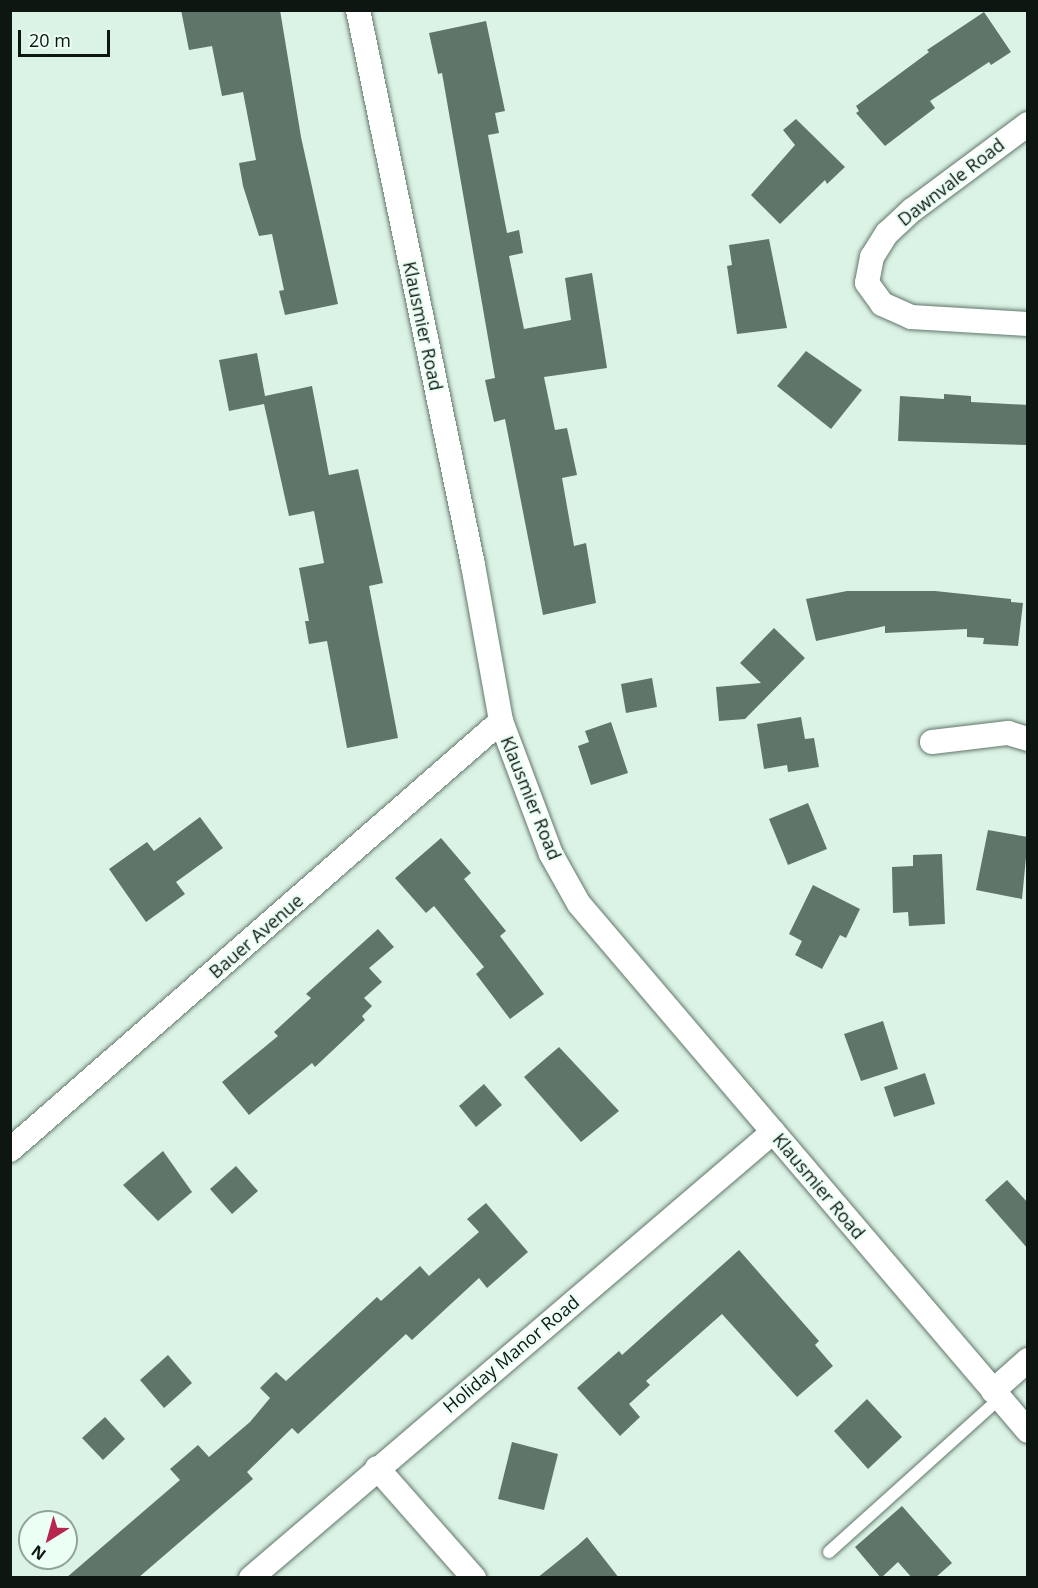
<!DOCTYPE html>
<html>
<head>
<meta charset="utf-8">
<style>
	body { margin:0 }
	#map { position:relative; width:1038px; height:1588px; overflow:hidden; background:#dbf3e5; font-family:"Open Sans",sans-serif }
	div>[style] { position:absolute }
	.building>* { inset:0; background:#607569 }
	.roads { filter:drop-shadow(0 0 2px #62776b) drop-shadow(0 0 2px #62776b) }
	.service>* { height:12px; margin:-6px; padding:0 6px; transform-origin:6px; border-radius:6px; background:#fff }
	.minor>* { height:24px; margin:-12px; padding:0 12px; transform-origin:12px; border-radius:12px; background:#fff }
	span { translate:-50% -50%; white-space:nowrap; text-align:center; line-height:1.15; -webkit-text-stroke:5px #ecfff4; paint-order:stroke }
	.street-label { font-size:18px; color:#0e1612 }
	.frame { position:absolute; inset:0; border:12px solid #0e1612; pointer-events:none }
	.north { position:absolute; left:18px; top:1510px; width:60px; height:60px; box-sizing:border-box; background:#ecfff4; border:2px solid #93a29a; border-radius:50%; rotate:217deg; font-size:16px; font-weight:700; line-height:24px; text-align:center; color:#0e1612 }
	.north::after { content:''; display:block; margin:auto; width:21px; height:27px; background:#b6264f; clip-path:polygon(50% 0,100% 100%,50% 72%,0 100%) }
	.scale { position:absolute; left:18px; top:30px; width:92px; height:27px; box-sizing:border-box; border:3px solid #0e1612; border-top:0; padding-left:8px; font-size:18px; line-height:21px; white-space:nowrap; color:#0e1612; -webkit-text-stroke:4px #ecfff4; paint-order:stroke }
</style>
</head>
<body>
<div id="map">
	<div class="building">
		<i style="clip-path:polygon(181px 10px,280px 10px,301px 137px,338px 304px,285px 315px,279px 291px,284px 290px,272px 234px,259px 236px,243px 186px,239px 163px,256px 160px,243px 92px,222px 96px,212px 46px,189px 50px)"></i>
		<i style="clip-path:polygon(984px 12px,1011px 52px,991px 65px,989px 62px,930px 101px,935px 108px,885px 146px,856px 113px,859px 111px,856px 106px,929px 52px,927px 50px)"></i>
		<i style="clip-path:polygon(486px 21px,505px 111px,495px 113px,499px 133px,488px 135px,507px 233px,519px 230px,523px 253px,509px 256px,524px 329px,571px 320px,565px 278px,592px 273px,607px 368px,544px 377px,555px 430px,567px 428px,577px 475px,562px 478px,574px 546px,586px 543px,596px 603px,543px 615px,505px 419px,494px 422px,485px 380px,495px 378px,442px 73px,438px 74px,429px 33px)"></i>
		<i style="clip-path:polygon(796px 119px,845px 167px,827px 184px,825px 180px,780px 224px,751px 195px,795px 145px,783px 130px)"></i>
		<i style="clip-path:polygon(769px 239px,787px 328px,737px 334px,727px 266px,732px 265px,729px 245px)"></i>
		<i style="clip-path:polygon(806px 351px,862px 390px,831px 429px,777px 386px)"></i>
		<i style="clip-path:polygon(257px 353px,265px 396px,312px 386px,329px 475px,358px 469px,383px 583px,369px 586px,398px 738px,347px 748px,327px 641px,309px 644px,305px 621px,309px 621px,299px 568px,324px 563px,314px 511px,289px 516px,264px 404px,229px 411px,219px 360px)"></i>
		<i style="clip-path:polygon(944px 394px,971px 396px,971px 402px,1028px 405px,1028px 445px,898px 441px,900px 396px,944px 399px)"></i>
		<i style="clip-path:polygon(847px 591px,935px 591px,1011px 599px,1011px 602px,1023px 603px,1018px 646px,983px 644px,984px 638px,967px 637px,967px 629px,885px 633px,885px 626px,816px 641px,806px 599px)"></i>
		<i style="clip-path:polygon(774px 628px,805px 658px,745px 719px,719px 721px,716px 687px,761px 683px,740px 663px)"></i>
		<i style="clip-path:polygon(652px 678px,657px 707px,626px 713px,621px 684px)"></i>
		<i style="clip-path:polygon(801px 717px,805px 739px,814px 738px,819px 767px,788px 772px,787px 765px,764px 769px,757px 724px)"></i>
		<i style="clip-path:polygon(611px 722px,628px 773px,591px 785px,578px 746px,589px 742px,585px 731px)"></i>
		<i style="clip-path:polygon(808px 803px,827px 849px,788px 865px,769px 819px)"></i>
		<i style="clip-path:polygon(200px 817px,223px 848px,176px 882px,185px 894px,146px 922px,109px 869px,147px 842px,154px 851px)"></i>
		<i style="clip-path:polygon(988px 830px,1028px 837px,1022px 899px,976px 890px)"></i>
		<i style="clip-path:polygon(441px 838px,471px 873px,464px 879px,506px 931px,500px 936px,544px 994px,510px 1019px,476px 974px,484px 967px,434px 906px,426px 913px,395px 878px)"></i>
		<i style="clip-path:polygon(942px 854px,945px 924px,909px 926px,908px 912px,893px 913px,892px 867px,913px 866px,913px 855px)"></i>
		<i style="clip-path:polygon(813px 885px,860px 909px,846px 938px,840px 935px,822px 969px,795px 955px,802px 941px,789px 934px)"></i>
		<i style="clip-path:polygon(378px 929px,394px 947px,369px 968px,382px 982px,364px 998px,372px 1006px,362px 1016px,365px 1020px,315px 1067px,312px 1063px,249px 1115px,222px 1082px,278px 1036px,274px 1032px,311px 998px,306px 994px)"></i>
		<i style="clip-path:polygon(883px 1021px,898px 1069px,861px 1081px,844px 1034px)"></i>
		<i style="clip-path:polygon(559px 1047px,619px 1111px,581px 1142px,524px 1077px)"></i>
		<i style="clip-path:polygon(925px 1073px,935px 1104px,894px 1117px,884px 1087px)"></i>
		<i style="clip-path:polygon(484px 1084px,502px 1105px,476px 1127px,459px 1106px)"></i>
		<i style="clip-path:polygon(163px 1151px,192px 1192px,158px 1221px,123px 1185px)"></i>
		<i style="clip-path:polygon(236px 1166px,258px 1191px,232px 1214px,210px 1189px)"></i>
		<i style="clip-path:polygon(1007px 1180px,1028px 1203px,1028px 1249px,985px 1200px)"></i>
		<i style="clip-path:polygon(486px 1203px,528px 1252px,487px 1288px,479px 1278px,412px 1340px,406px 1334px,298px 1434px,292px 1428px,247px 1472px,253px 1479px,138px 1578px,66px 1578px,180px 1480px,170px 1469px,198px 1445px,209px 1457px,250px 1422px,270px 1398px,260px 1388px,276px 1372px,286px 1381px,377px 1297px,381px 1301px,420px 1266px,429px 1276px,479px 1232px,467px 1219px)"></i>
		<i style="clip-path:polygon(739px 1250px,819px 1341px,815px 1345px,833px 1366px,797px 1397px,722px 1314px,646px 1381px,650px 1385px,629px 1404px,640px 1417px,620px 1436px,577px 1388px,619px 1351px,622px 1355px)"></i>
		<i style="clip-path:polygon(168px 1355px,192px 1383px,164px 1408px,140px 1380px)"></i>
		<i style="clip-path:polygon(867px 1399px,902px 1437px,868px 1469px,834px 1431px)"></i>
		<i style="clip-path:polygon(105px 1417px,125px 1439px,103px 1460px,82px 1438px)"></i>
		<i style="clip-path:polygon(512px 1442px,558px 1454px,544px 1510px,498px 1499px)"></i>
		<i style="clip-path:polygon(902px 1506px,952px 1563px,935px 1578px,912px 1578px,898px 1562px,881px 1578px,855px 1547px)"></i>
		<i style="clip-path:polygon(587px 1537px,619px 1578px,537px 1578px,577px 1546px)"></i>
	</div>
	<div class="roads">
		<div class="service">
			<i style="left:829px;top:1552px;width:230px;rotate:-42deg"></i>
		</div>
		<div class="minor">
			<i style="left:358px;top:10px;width:567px;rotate:78.29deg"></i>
			<i style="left:473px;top:565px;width:158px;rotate:79.8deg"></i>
			<i style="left:501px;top:721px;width:142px;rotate:69.4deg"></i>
			<i style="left:551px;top:854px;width:57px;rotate:60.8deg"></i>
			<i style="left:579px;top:904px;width:692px;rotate:49.57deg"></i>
			<i style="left:1028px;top:124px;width:144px;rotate:143.4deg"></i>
			<i style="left:912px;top:210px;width:34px;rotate:137deg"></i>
			<i style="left:887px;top:233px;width:28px;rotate:122deg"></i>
			<i style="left:872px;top:257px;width:26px;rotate:101deg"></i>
			<i style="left:867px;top:283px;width:26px;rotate:54deg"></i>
			<i style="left:882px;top:304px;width:32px;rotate:24deg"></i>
			<i style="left:911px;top:317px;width:117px;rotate:3.4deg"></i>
			<i style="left:932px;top:742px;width:77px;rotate:-6.8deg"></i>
			<i style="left:1008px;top:733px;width:21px;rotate:17deg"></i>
			<i style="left:10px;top:1150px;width:652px;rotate:-41.14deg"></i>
			<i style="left:993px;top:1391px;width:47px;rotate:-41.5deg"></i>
			<i style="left:377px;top:1468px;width:147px;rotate:48.6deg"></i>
			<i style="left:251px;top:1578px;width:687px;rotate:-40.51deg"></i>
		</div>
	</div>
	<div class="street-label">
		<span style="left:951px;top:182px;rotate:-38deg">Dawnvale Road</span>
		<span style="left:423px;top:326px;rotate:78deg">Klausmier Road</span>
		<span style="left:531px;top:798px;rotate:68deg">Klausmier Road</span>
		<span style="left:256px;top:936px;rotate:-41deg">Bauer Avenue</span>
		<span style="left:819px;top:1186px;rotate:50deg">Klausmier Road</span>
		<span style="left:511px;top:1354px;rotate:-40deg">Holiday Manor Road</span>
	</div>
	<div class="frame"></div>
	<div class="north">N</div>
	<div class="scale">20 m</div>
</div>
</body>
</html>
